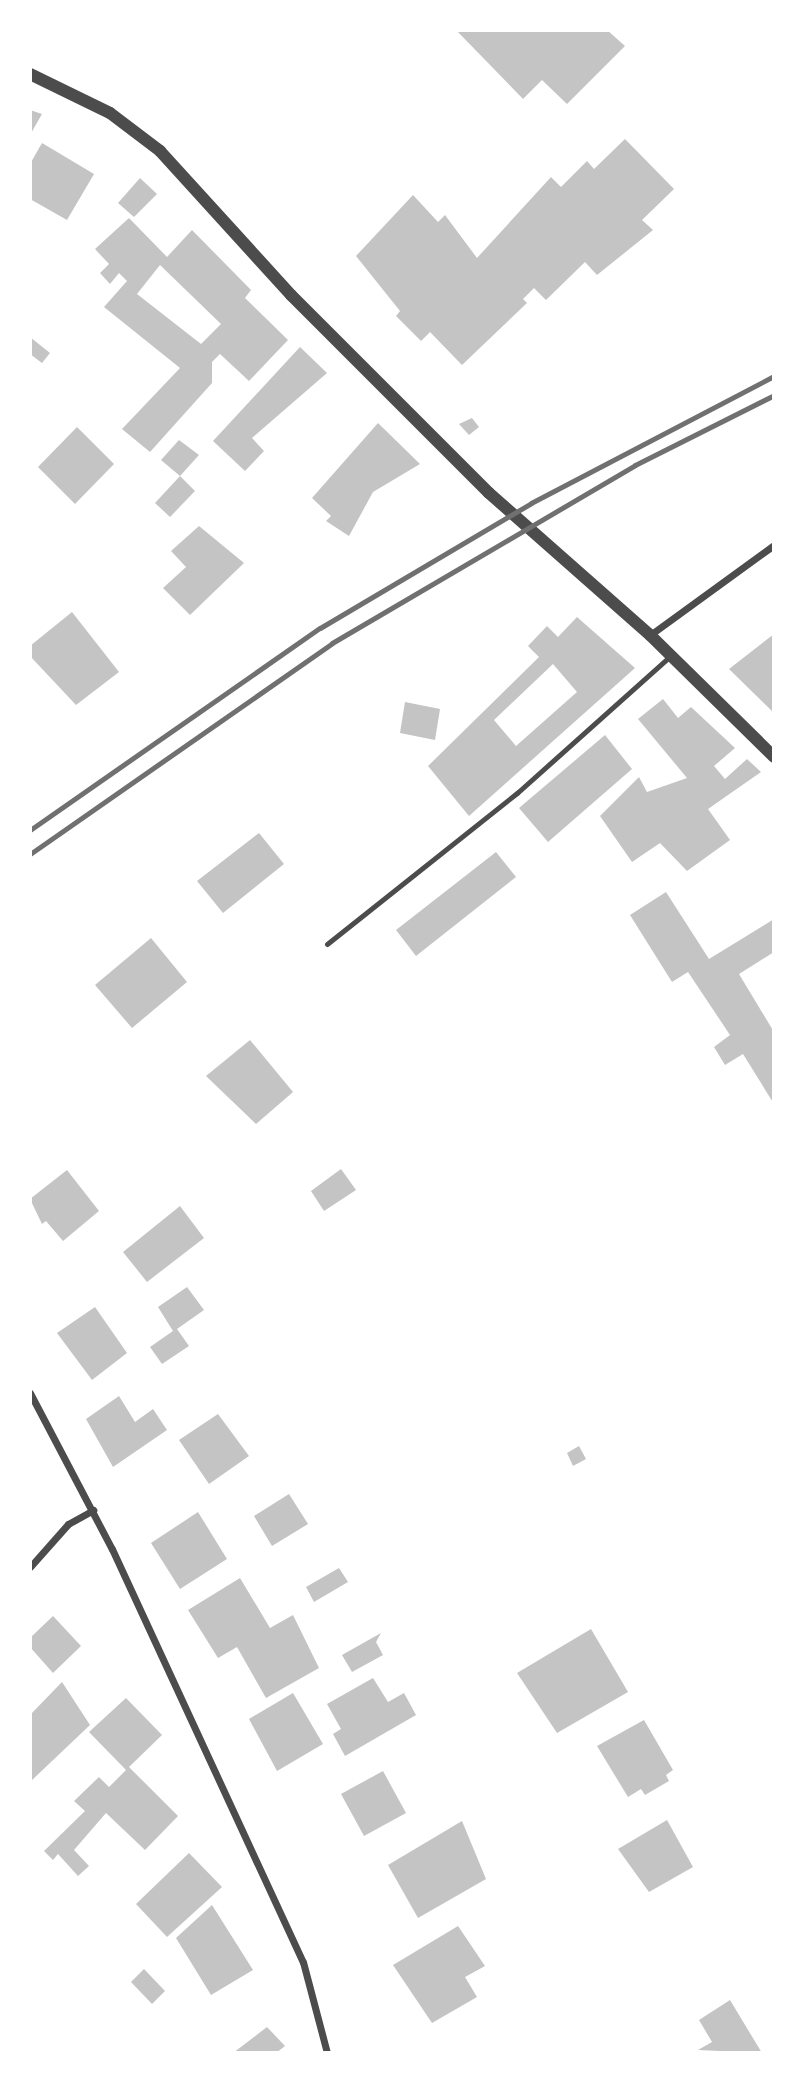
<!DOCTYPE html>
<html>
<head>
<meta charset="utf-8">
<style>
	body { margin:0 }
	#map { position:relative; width:804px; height:2083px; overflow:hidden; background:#fff; font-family:"DM Sans",sans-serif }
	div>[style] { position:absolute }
	.building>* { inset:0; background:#c4c4c4 }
	.service>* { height:5px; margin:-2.5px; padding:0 2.5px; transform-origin:2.5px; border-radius:2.5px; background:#4c4c4c }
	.minor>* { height:7px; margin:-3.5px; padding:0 3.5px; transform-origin:3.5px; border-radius:3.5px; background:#4c4c4c }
	.tertiary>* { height:12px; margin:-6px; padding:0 6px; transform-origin:6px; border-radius:6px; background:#4c4c4c }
	.rail>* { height:5px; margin:-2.5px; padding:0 2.5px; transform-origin:2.5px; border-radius:2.5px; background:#707070 }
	span { translate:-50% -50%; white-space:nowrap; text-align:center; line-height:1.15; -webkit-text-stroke:5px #fff; paint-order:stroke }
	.frame { position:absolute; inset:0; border:32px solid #fff; pointer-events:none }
</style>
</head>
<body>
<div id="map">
	<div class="building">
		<i style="clip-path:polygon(456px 30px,607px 30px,625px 46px,567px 104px,542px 80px,523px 99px)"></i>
		<i style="clip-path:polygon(30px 110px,42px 114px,30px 135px)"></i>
		<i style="clip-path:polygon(625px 139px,674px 189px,642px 220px,653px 230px,597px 275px,585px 262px,546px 300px,534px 288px,523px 299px,527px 303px,462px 365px,430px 332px,421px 341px,396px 316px,400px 311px,356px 256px,413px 195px,438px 222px,445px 215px,477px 258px,551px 177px,561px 187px,587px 161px,594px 169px)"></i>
		<i style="clip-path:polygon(42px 143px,94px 174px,67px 220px,30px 199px,30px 164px)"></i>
		<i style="clip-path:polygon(140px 178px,157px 194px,134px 217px,118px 203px)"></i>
		<i style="clip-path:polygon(evenodd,129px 218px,167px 257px,192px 230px,251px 290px,245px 298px,288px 340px,249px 381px,220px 354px,212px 362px,212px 383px,150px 452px,122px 429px,180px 368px,104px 307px,127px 281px,119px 273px,110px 284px,100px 273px,109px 264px,95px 249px,129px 218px,160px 265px,221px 324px,201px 344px,137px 294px,160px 265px)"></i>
		<i style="clip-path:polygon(30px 337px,50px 353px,42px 363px,30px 354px)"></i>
		<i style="clip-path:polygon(300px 347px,327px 373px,252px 438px,264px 451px,245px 471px,213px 441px)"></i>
		<i style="clip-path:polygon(472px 418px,479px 427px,469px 435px,459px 424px)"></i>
		<i style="clip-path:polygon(378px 423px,420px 464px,373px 492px,349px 536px,326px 521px,331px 516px,312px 498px)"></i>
		<i style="clip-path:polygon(77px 427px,114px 464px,75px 504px,38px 467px)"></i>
		<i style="clip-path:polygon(179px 440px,199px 455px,180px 476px,161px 460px)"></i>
		<i style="clip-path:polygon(180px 476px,195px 491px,170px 517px,155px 503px)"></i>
		<i style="clip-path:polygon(199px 526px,244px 563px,190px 615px,163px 588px,186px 567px,171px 551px)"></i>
		<i style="clip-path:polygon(72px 612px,119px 672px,76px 705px,30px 656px,30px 646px)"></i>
		<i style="clip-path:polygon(evenodd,577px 617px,635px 668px,469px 816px,428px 766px,539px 657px,528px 646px,547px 626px,558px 637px,577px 617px,553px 664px,577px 692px,516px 746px,494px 720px,553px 664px)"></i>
		<i style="clip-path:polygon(774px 634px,774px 713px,729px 669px)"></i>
		<i style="clip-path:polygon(663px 699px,678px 718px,691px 707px,735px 748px,714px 766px,725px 779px,747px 759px,761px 772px,708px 809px,730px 840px,687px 871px,660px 843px,632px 862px,600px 816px,639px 777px,647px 792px,687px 778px,638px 719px)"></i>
		<i style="clip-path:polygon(405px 702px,440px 709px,435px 740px,400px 733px)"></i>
		<i style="clip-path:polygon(605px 735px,632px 769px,548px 842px,519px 808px)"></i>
		<i style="clip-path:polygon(259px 833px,284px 864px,223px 913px,197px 881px)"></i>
		<i style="clip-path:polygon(496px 852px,516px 877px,416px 956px,396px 930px)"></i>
		<i style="clip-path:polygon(666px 892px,709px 959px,774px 919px,774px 952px,739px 974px,774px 1032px,774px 1104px,743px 1054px,725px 1065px,714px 1047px,730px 1035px,688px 972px,672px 982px,630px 915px)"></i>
		<i style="clip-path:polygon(151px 938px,187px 982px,132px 1028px,95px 985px)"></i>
		<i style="clip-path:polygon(250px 1040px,293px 1092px,256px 1124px,206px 1076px)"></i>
		<i style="clip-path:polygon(341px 1169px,356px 1190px,324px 1211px,311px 1191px)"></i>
		<i style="clip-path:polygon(67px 1170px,99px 1211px,63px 1241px,46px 1221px,42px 1224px,30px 1199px)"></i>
		<i style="clip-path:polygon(180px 1206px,204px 1238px,147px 1282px,123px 1252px)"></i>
		<i style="clip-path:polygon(187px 1287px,204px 1310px,177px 1329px,189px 1346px,162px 1364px,150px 1347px,173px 1331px,158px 1307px)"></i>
		<i style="clip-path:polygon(95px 1307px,127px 1353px,92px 1380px,57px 1333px)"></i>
		<i style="clip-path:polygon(119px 1396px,135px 1422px,153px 1409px,167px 1430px,113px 1467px,86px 1419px)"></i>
		<i style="clip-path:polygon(218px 1414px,249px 1456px,209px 1484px,179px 1440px)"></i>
		<i style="clip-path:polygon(579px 1446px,586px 1459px,573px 1466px,567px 1453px)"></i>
		<i style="clip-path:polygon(289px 1494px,308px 1524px,272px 1546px,254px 1516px)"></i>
		<i style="clip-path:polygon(198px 1512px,227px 1559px,180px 1589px,151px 1543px)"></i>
		<i style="clip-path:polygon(339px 1568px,348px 1582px,314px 1602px,306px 1587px)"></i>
		<i style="clip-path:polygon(240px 1578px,270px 1628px,293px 1615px,319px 1668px,266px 1698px,237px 1647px,218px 1658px,188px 1610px)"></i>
		<i style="clip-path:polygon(53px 1616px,81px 1646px,53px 1673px,30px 1647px,30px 1638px)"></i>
		<i style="clip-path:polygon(591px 1629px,628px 1692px,557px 1733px,517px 1673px)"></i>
		<i style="clip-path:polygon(381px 1633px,376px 1642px,383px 1655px,352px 1672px,342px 1655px)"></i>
		<i style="clip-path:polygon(373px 1678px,388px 1702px,404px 1693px,416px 1715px,345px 1756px,333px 1734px,341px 1729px,327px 1704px)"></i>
		<i style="clip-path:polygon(62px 1682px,90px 1725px,31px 1781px,30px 1715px)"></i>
		<i style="clip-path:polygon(293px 1693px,323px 1744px,277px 1771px,249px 1719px)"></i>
		<i style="clip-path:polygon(126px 1698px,162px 1735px,129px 1767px,178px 1816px,145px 1850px,106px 1813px,74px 1850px,89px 1866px,78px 1876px,58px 1854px,53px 1860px,44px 1851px,85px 1811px,74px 1801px,99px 1777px,109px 1787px,126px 1770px,89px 1732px)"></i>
		<i style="clip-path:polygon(644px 1720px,673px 1770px,666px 1775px,669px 1781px,645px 1795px,641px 1789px,628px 1797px,597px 1746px)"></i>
		<i style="clip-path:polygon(383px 1771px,406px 1813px,364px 1836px,341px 1794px)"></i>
		<i style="clip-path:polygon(667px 1820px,693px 1867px,649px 1892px,618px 1849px)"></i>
		<i style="clip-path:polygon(462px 1821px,486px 1879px,418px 1918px,388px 1865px)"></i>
		<i style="clip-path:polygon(189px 1853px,222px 1887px,167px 1937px,136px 1904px)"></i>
		<i style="clip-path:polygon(212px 1905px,253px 1970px,211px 1995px,176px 1938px)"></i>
		<i style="clip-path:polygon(458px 1926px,485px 1966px,465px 1977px,477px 1997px,432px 2023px,393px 1965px)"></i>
		<i style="clip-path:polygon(144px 1969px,165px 1991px,152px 2004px,131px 1982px)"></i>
		<i style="clip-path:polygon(730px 2000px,762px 2053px,698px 2050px,712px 2042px,699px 2020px)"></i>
		<i style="clip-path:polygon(267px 2027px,285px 2046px,276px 2053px,233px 2053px)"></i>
	</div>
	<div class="service">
		<i style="left:327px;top:944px;width:243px;rotate:-38.5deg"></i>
		<i style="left:517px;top:793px;width:205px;rotate:-41.8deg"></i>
	</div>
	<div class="minor">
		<i style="left:650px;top:635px;width:153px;rotate:-36deg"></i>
		<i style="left:30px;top:1393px;width:176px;rotate:62.3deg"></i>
		<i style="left:112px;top:1549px;width:455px;rotate:65.2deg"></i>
		<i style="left:303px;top:1962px;width:94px;rotate:75.2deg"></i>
		<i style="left:30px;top:1567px;width:57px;rotate:-48.5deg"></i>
		<i style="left:68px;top:1524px;width:29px;rotate:-29deg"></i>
	</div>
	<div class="tertiary">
		<i style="left:30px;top:74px;width:89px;rotate:26deg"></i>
		<i style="left:110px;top:113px;width:63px;rotate:37.2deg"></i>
		<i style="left:160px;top:151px;width:195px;rotate:47.7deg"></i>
		<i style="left:291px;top:295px;width:280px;rotate:45deg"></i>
		<i style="left:489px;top:493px;width:215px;rotate:41.4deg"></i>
		<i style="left:650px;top:635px;width:174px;rotate:44.5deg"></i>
	</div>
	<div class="rail">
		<i style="left:30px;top:830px;width:353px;rotate:-34.9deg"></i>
		<i style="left:320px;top:628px;width:245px;rotate:-30.6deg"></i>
		<i style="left:531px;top:503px;width:274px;rotate:-27.6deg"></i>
		<i style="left:30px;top:854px;width:368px;rotate:-34.9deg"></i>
		<i style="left:332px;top:643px;width:351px;rotate:-30.4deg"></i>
		<i style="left:635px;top:465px;width:156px;rotate:-26.7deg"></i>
	</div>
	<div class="frame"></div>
</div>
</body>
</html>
